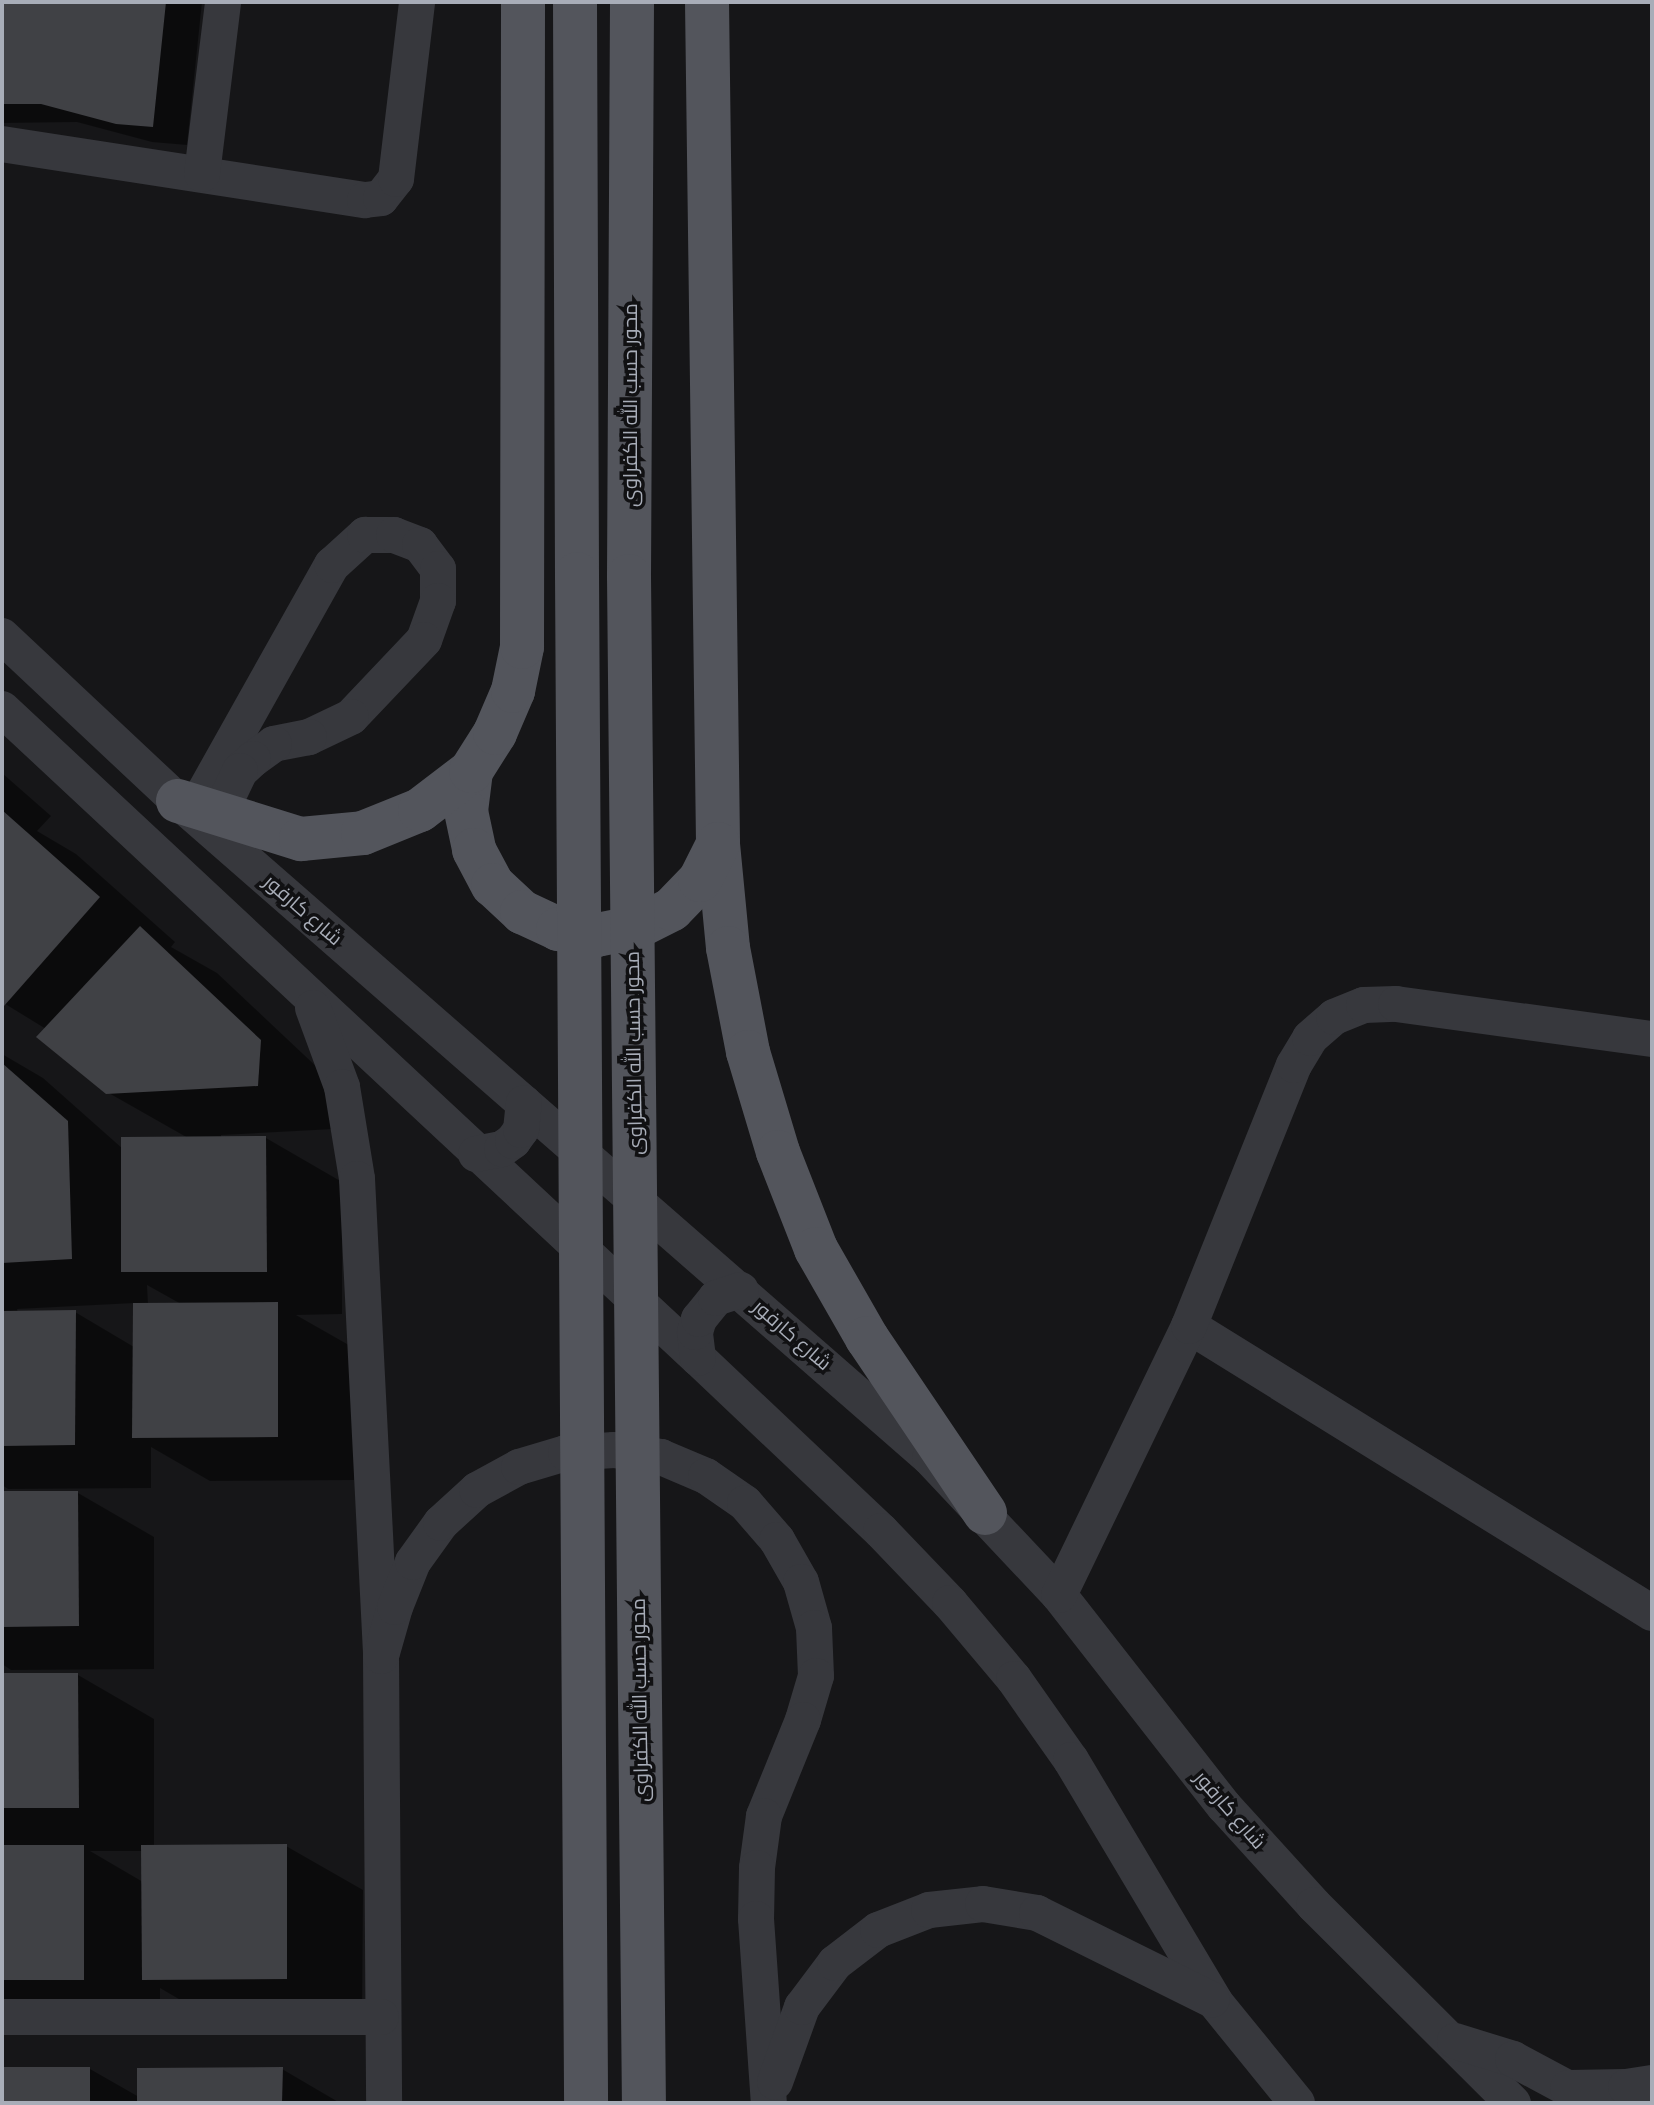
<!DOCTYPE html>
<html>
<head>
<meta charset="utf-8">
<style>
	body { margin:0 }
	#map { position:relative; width:1654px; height:2105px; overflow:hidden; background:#161618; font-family:"Fira Sans Condensed",Cairo,sans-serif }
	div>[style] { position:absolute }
	.shadow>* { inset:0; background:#0007 }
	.building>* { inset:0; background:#404145 }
	.minor>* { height:36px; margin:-18px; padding:0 18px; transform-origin:18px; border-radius:18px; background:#37383d }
	.major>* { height:44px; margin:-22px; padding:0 22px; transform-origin:22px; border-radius:22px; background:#53555c }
	.major-bridge>* { height:44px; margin:-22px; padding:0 22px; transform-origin:22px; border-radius:22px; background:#53555c }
	span { translate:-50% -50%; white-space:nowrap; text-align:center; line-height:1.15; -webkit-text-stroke:7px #111113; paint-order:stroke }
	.street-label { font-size:20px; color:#a8adb8 }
	.frame { position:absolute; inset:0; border:4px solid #a8adb8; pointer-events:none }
</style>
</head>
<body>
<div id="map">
	<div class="shadow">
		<i style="clip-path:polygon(2px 2px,202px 2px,187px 145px,152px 142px,77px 122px,2px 123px)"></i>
		<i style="clip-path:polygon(evenodd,2px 773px,51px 816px,37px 831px,76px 854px,175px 942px,171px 947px,217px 973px,337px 1086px,334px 1129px,221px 1135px,221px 1138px,266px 1138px,342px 1182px,342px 1314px,296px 1315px,354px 1348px,354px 1480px,210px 1481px,151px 1447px,151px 1488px,8px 1489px,2px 1485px,2px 1054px,43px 1078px,123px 1149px,188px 1138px,107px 1092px,46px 1029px,2px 1002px,2px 773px,147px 1285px,181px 1304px,148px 1304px,147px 1285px,2px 773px,135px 1303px,134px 1347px,75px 1312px,18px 1313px,17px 1309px,135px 1303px)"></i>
		<i style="clip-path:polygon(2px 1493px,78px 1493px,154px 1537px,154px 1669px,11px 1670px,2px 1664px)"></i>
		<i style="clip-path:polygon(evenodd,2px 1675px,78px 1675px,154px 1719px,154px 1847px,286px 1846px,363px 1890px,362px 2022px,220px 2023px,160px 1988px,160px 2023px,2px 2015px,2px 1675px,90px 1851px,143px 1851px,143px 1882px,90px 1851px)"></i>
		<i style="clip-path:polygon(2px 2069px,90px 2069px,139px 2097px,282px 2069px,340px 2103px,2px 2103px)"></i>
	</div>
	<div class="building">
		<i style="clip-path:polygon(2px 2px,166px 2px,153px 127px,116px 124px,41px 104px,2px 104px)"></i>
		<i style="clip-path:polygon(2px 810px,100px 897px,4px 1006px,2px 1005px)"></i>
		<i style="clip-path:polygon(140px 926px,261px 1040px,258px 1086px,106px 1094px,36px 1037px)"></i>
		<i style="clip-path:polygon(2px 1063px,68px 1121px,72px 1259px,2px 1263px)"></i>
		<i style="clip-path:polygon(266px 1136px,267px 1272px,121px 1272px,121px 1137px)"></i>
		<i style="clip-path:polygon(278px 1302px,278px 1437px,132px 1438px,133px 1303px)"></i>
		<i style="clip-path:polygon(76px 1310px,75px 1445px,2px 1446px,2px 1311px)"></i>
		<i style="clip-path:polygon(2px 1491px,78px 1491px,79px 1626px,2px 1627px)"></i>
		<i style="clip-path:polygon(2px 1673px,78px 1673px,79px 1808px,2px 1808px)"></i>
		<i style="clip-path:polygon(287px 1844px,287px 1979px,142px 1980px,141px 1845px)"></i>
		<i style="clip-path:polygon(2px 1845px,84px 1845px,84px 1980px,2px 1980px)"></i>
		<i style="clip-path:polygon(2px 2067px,90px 2067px,90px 2103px,2px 2103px)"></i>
		<i style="clip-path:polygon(283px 2067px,282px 2103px,137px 2103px,137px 2068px)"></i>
	</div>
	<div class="minor">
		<i style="left:2px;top:144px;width:367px;rotate:8.8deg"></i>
		<i style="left:365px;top:200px;width:16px;rotate:-7deg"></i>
		<i style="left:381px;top:198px;width:24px;rotate:-52deg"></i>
		<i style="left:396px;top:179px;width:178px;rotate:-83.2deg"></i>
		<i style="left:202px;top:174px;width:173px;rotate:-83deg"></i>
		<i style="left:2px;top:636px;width:241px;rotate:43.2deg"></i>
		<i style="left:178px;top:801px;width:999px;rotate:41.14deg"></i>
		<i style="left:930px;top:1458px;width:188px;rotate:46.7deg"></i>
		<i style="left:1059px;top:1595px;width:268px;rotate:52deg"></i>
		<i style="left:1224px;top:1806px;width:134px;rotate:47.7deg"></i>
		<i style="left:1314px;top:1905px;width:281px;rotate:44.9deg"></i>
		<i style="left:2px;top:709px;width:952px;rotate:43deg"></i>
		<i style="left:698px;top:1358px;width:252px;rotate:43.4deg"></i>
		<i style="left:881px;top:1531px;width:100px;rotate:46.2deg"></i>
		<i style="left:950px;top:1603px;width:99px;rotate:49.9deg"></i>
		<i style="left:1014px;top:1679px;width:99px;rotate:54.9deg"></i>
		<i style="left:1071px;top:1760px;width:282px;rotate:59.2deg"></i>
		<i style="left:1215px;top:2002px;width:130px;rotate:50.9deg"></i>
		<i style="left:196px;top:807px;width:278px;rotate:-60.7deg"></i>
		<i style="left:332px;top:565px;width:45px;rotate:-42.3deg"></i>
		<i style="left:365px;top:535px;width:29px"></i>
		<i style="left:394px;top:535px;width:28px;rotate:21deg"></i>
		<i style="left:420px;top:545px;width:30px;rotate:53deg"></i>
		<i style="left:438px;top:569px;width:32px;rotate:90deg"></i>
		<i style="left:438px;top:601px;width:41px;rotate:109.7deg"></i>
		<i style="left:424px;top:640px;width:106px;rotate:133.5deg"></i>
		<i style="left:351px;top:717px;width:47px;rotate:154.5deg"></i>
		<i style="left:309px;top:737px;width:36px;rotate:169deg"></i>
		<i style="left:274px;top:744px;width:26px;rotate:144deg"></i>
		<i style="left:253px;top:759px;width:18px;rotate:137deg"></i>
		<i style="left:240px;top:771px;width:49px;rotate:115.5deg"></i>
		<i style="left:313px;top:1008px;width:84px;rotate:69.8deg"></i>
		<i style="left:342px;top:1087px;width:93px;rotate:80.7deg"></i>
		<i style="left:357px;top:1179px;width:478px;rotate:87.1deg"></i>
		<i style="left:381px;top:1656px;width:447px;rotate:89.6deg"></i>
		<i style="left:476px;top:1154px;width:26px;rotate:-11deg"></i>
		<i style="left:502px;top:1149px;width:14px;rotate:-36deg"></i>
		<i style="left:513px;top:1141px;width:14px;rotate:-54deg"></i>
		<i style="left:521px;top:1130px;width:27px;rotate:-84deg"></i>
		<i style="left:1189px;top:1326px;width:545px;rotate:31.79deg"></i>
		<i style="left:698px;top:1358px;width:26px;rotate:-97deg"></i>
		<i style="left:695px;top:1332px;width:14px;rotate:-73deg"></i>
		<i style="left:699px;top:1319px;width:27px;rotate:-51deg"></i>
		<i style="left:716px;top:1298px;width:26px;rotate:-18deg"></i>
		<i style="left:1059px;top:1595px;width:299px;rotate:-64.2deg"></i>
		<i style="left:1189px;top:1326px;width:281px;rotate:-68.1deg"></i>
		<i style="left:1294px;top:1065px;width:31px;rotate:-59deg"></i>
		<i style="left:1310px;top:1038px;width:32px;rotate:-41deg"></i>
		<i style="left:1334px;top:1017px;width:32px;rotate:-22deg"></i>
		<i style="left:1364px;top:1005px;width:32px;rotate:-2deg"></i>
		<i style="left:1396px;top:1004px;width:258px;rotate:7.8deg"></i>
		<i style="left:381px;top:1656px;width:51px;rotate:-74.1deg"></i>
		<i style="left:395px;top:1607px;width:48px;rotate:-68.2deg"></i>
		<i style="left:413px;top:1562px;width:48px;rotate:-54.3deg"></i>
		<i style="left:441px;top:1523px;width:49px;rotate:-42.5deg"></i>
		<i style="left:477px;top:1490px;width:48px;rotate:-28.7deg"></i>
		<i style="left:519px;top:1467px;width:49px;rotate:-16.6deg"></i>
		<i style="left:566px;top:1453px;width:48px;rotate:-3.6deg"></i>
		<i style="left:614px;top:1450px;width:48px;rotate:8.5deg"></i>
		<i style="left:661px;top:1457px;width:49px;rotate:22.9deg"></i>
		<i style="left:706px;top:1476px;width:47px;rotate:34.7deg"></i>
		<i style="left:745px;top:1503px;width:49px;rotate:49.1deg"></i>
		<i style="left:777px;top:1540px;width:48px;rotate:60.3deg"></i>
		<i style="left:801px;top:1582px;width:48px;rotate:74.2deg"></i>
		<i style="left:814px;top:1628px;width:48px;rotate:87.6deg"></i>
		<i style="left:816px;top:1676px;width:46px;rotate:106.5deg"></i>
		<i style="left:803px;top:1720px;width:104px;rotate:112.1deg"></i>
		<i style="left:764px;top:1816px;width:52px;rotate:97.7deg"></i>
		<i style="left:757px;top:1868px;width:51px;rotate:91.1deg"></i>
		<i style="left:756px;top:1919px;width:184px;rotate:86deg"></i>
		<i style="left:2px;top:2017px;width:379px"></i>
		<i style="left:1455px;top:2041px;width:61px;rotate:17.2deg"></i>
		<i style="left:1513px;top:2059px;width:93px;rotate:28.2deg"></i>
		<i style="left:775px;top:2082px;width:80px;rotate:-70.2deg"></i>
		<i style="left:802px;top:2007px;width:55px;rotate:-53.1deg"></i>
		<i style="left:835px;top:1963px;width:54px;rotate:-37.5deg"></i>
		<i style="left:878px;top:1930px;width:55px;rotate:-21.4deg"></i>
		<i style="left:929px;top:1910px;width:54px;rotate:-6.3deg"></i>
		<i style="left:983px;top:1904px;width:55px;rotate:9.5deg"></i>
		<i style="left:1037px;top:1913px;width:195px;rotate:26.4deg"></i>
		<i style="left:1568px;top:2088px;width:58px;rotate:-1deg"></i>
		<i style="left:1626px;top:2087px;width:26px;rotate:-9deg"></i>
	</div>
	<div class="major">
		<i style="left:575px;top:2px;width:572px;rotate:89.8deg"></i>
		<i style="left:707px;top:2px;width:842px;rotate:89.25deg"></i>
		<i style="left:718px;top:844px;width:104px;rotate:84.5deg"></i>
		<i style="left:728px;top:948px;width:106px;rotate:79.1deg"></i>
		<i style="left:748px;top:1052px;width:104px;rotate:73.3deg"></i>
		<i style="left:778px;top:1152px;width:104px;rotate:68.6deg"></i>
		<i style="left:816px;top:1249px;width:103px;rotate:60.2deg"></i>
		<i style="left:867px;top:1338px;width:211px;rotate:56deg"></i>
		<i style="left:629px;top:576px;width:574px;rotate:-89.7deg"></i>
		<i style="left:471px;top:771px;width:40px;rotate:97.1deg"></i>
		<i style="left:466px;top:811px;width:40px;rotate:78deg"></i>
		<i style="left:474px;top:850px;width:40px;rotate:62deg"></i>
		<i style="left:493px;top:885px;width:40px;rotate:43deg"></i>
		<i style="left:522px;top:912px;width:40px;rotate:25deg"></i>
		<i style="left:558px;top:929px;width:39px;rotate:9deg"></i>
		<i style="left:597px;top:935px;width:41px;rotate:-11.3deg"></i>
		<i style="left:637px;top:927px;width:39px;rotate:-27deg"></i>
		<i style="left:672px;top:909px;width:40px;rotate:-46deg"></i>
		<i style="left:700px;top:880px;width:40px;rotate:-63.4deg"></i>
		<i style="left:178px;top:801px;width:129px;rotate:17.2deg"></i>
		<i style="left:301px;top:839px;width:62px;rotate:-5.5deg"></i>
		<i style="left:363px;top:833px;width:61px;rotate:-22deg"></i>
		<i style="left:420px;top:810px;width:64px;rotate:-37.4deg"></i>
		<i style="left:471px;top:771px;width:45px;rotate:-57.7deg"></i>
		<i style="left:495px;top:733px;width:46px;rotate:-66.8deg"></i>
		<i style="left:513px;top:691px;width:45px;rotate:-78.4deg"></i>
		<i style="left:522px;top:647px;width:645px;rotate:-89.91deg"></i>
	</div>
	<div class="major-bridge">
		<i style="left:577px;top:574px;width:1529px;rotate:89.66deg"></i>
		<i style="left:629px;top:576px;width:1527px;rotate:89.44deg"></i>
	</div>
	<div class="street-label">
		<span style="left:630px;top:405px;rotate:-90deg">محور حسب الله الكفراوى</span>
		<span style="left:303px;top:910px;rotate:41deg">شارع كارفور</span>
		<span style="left:634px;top:1053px;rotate:-91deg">محور حسب الله الكفراوى</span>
		<span style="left:792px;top:1335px;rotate:41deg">شارع كارفور</span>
		<span style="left:640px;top:1700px;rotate:-91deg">محور حسب الله الكفراوى</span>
		<span style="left:1230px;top:1810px;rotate:49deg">شارع كارفور</span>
	</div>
	<div class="frame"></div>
</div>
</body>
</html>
